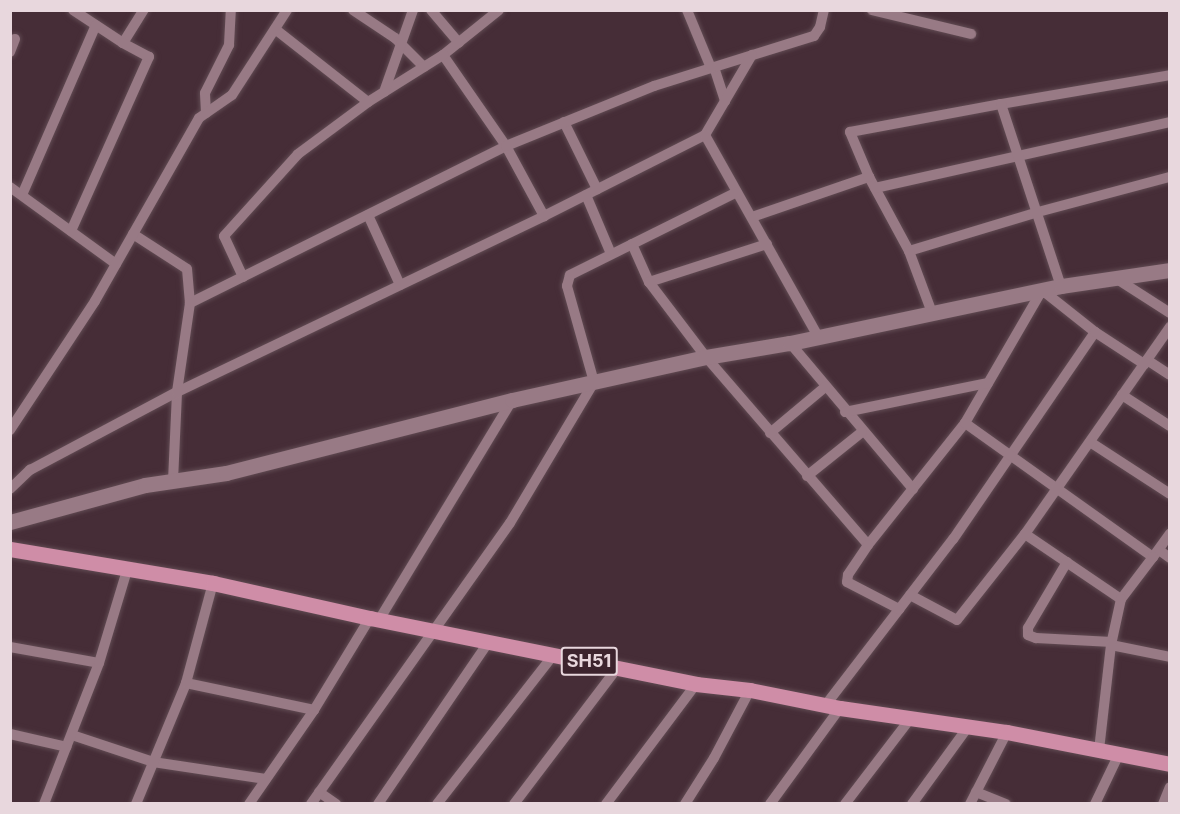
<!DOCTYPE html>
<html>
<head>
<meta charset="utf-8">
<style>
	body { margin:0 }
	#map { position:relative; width:1180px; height:814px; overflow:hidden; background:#462d37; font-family:Inter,sans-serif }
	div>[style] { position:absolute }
	.roads { filter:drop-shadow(0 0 2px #614b53) drop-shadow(0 0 2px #614b53) }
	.street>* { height:10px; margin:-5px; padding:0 5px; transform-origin:5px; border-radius:5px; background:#987a85 }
	.secondary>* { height:15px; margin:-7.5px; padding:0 7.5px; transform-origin:7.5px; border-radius:7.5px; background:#987a85 }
	.primary>* { height:15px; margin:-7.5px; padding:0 7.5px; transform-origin:7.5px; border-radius:7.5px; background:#cf8da7 }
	span { translate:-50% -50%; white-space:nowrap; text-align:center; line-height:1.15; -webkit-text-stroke:4.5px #3c232d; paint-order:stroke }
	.shield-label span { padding:2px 4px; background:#3c232d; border:2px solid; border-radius:4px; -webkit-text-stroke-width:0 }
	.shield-label { font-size:18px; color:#e8d7dd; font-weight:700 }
	.frame { position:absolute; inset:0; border:12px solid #e8d7dd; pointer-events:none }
</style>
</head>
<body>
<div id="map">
	<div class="roads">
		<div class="street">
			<i style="left:73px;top:10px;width:60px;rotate:33.4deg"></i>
			<i style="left:123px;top:43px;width:39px;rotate:-58deg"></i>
			<i style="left:353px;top:10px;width:50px;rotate:33.7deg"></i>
			<i style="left:395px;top:38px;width:41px;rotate:45deg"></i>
			<i style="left:431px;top:10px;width:43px;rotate:49.7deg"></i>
			<i style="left:499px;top:10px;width:72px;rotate:141.2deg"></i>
			<i style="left:443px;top:55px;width:111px;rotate:55.3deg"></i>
			<i style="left:506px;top:146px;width:80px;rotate:61.5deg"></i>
			<i style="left:872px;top:10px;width:102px;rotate:13.6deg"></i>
			<i style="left:275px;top:29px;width:118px;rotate:38.1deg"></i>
			<i style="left:368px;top:102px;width:89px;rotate:-32.1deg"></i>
			<i style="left:10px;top:52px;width:14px;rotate:-69deg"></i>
			<i style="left:714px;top:67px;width:36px;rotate:72deg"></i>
			<i style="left:711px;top:68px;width:108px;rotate:-17.3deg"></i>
			<i style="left:814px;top:36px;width:11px;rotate:-56deg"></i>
			<i style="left:820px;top:27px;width:17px;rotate:-77deg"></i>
			<i style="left:384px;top:92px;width:87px;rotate:-70.5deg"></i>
			<i style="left:1001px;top:104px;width:171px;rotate:-9.7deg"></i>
			<i style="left:206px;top:113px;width:20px;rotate:-93deg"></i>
			<i style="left:205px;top:93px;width:54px;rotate:-63.4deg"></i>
			<i style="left:229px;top:45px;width:35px;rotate:-87deg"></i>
			<i style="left:564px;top:122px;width:75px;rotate:63.8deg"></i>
			<i style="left:705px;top:135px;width:93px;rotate:-59.6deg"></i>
			<i style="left:869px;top:177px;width:84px;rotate:61.6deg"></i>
			<i style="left:909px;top:251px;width:135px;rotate:-16.8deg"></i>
			<i style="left:1038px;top:212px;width:137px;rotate:-14.9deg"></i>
			<i style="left:10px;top:187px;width:131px;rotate:36deg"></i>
			<i style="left:875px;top:188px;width:302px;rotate:-12.6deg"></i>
			<i style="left:22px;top:195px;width:185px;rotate:-66.5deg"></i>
			<i style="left:586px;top:195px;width:64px;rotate:67deg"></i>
			<i style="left:368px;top:215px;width:77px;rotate:65.4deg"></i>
			<i style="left:752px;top:217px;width:124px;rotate:-18.9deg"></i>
			<i style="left:869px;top:177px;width:49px;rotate:-112.9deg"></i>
			<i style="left:850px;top:132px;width:154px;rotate:-10.5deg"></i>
			<i style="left:1001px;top:104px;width:192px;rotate:71.8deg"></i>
			<i style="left:71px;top:231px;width:191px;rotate:-65.9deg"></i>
			<i style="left:149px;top:57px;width:30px;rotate:-152deg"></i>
			<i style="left:133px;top:234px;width:64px;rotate:32.9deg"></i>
			<i style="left:187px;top:269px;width:34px;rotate:85deg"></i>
			<i style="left:632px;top:244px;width:42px;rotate:65.9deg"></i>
			<i style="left:767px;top:244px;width:124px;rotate:162.1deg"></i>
			<i style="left:649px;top:282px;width:94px;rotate:52.8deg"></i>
			<i style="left:706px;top:357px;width:248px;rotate:49.2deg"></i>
			<i style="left:868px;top:545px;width:156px;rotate:-51.5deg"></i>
			<i style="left:965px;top:423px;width:154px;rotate:-59.9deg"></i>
			<i style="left:1042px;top:290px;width:68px;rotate:38.4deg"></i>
			<i style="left:1095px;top:332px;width:251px;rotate:124.4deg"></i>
			<i style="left:953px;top:539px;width:210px;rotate:127.5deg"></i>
			<i style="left:909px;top:251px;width:66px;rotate:69.6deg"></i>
			<i style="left:243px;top:277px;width:45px;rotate:-114.9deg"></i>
			<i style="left:224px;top:236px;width:110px;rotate:-47.9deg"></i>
			<i style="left:298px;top:154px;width:87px;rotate:-36.6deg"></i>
			<i style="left:1117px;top:279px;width:63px;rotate:32.7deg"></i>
			<i style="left:1095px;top:332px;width:59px;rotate:33.1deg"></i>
			<i style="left:790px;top:343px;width:191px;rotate:49.9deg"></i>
			<i style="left:1147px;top:360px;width:27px;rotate:33deg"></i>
			<i style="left:1122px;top:395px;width:57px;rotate:32.9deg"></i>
			<i style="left:845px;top:412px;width:146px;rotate:-11.5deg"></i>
			<i style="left:965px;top:423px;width:231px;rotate:35.5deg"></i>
			<i style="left:1153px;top:557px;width:29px;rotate:-54deg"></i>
			<i style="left:10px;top:430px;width:154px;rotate:-56.6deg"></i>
			<i style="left:95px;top:301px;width:210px;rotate:-60.4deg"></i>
			<i style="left:199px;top:118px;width:40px;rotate:-34.9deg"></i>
			<i style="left:232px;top:95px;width:101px;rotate:-57.1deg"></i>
			<i style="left:770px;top:433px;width:72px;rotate:-39.9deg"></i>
			<i style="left:1090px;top:442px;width:95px;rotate:33deg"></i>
			<i style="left:807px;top:476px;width:70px;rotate:-38.7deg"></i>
			<i style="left:173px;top:481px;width:89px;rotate:-87.4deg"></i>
			<i style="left:177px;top:392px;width:90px;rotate:-81.7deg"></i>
			<i style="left:190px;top:303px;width:353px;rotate:-26.4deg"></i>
			<i style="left:506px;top:146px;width:160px;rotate:-22.1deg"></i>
			<i style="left:654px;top:86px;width:60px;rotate:-17.5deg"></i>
			<i style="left:711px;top:68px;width:63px;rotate:-112.5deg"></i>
			<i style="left:10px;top:489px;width:28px;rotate:-44deg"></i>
			<i style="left:30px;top:470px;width:166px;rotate:-28deg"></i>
			<i style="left:177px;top:392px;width:407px;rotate:-25.6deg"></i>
			<i style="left:544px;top:216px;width:180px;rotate:-26.7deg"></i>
			<i style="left:705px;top:135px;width:231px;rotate:60.7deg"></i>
			<i style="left:1025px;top:534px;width:116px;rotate:34.1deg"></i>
			<i style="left:868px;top:545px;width:36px;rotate:124deg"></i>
			<i style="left:848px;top:575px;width:7px;rotate:98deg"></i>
			<i style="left:847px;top:582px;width:59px;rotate:27.4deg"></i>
			<i style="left:1159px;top:550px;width:14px;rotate:36deg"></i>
			<i style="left:1153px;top:557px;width:53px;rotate:127.3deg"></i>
			<i style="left:1121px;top:599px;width:47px;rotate:102.3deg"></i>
			<i style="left:1111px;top:645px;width:60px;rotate:11.5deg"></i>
			<i style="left:1067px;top:562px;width:77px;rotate:120.6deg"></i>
			<i style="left:1028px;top:628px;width:7px;rotate:90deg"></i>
			<i style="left:1028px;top:635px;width:9px;rotate:21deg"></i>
			<i style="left:1036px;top:638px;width:76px;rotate:3deg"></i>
			<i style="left:910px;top:595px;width:53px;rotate:28deg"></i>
			<i style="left:957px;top:620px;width:110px;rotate:-51.7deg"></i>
			<i style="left:1025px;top:534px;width:253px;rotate:-55deg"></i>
			<i style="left:379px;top:620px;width:257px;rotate:-58.8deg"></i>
			<i style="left:10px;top:647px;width:90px;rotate:10.2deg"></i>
			<i style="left:186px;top:683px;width:131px;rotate:11.9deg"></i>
			<i style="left:10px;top:734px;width:58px;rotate:12.8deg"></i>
			<i style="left:72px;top:735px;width:85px;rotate:18.4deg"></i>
			<i style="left:153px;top:762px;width:114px;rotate:8.6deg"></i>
			<i style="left:1099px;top:750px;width:106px;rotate:-83.5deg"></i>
			<i style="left:319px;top:792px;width:21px;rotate:35deg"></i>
			<i style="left:976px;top:792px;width:32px;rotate:22deg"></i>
			<i style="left:44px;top:804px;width:151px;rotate:-68.7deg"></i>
			<i style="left:99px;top:663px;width:97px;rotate:-73.2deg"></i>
			<i style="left:136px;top:804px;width:131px;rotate:-67.5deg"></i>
			<i style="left:186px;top:683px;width:104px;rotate:-74.9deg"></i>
			<i style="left:249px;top:804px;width:114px;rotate:-55.3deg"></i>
			<i style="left:314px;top:710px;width:108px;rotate:-58.7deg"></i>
			<i style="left:311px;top:804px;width:344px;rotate:-54.7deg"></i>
			<i style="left:510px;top:523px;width:164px;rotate:-59.2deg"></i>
			<i style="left:594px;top:382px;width:100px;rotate:-105.7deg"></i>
			<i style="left:567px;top:286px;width:11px;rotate:-75deg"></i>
			<i style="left:570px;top:275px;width:186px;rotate:-26.4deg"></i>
			<i style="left:378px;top:804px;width:197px;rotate:-55.7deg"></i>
			<i style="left:437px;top:804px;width:190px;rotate:-52deg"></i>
			<i style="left:514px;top:804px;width:172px;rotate:-52.8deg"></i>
			<i style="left:606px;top:804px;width:150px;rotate:-53.1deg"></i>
			<i style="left:685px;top:804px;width:54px;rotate:-57.8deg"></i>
			<i style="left:714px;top:758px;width:77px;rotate:-62.1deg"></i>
			<i style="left:770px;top:804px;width:119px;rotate:-53.9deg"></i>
			<i style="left:845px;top:804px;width:107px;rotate:-52.6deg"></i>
			<i style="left:912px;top:804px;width:95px;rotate:-54deg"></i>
			<i style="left:970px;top:804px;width:81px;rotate:-62.8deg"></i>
			<i style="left:1095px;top:804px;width:55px;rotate:-64.4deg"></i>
			<i style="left:1163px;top:804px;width:18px;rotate:-68deg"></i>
		</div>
		<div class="secondary">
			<i style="left:10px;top:522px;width:140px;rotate:-15.3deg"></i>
			<i style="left:145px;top:485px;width:82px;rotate:-8.4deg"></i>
			<i style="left:226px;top:473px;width:295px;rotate:-14.3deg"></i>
			<i style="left:512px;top:400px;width:199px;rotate:-12.5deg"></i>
			<i style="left:706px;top:357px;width:85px;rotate:-9.5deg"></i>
			<i style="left:790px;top:343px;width:277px;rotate:-11.9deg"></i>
			<i style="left:1061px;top:286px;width:110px;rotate:-8.4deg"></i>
		</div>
		<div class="primary">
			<i style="left:10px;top:549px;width:206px;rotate:9.5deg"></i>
			<i style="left:213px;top:583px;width:161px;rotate:12.6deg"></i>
			<i style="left:370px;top:618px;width:333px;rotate:11.4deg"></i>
			<i style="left:696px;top:684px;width:54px;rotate:6.3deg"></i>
			<i style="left:750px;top:690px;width:92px;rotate:11.3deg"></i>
			<i style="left:840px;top:708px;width:169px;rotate:8.2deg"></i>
			<i style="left:1007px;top:732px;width:166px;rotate:11.1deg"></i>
		</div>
	</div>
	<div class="shield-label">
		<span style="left:589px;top:661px">SH51</span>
	</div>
	<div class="frame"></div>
</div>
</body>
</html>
